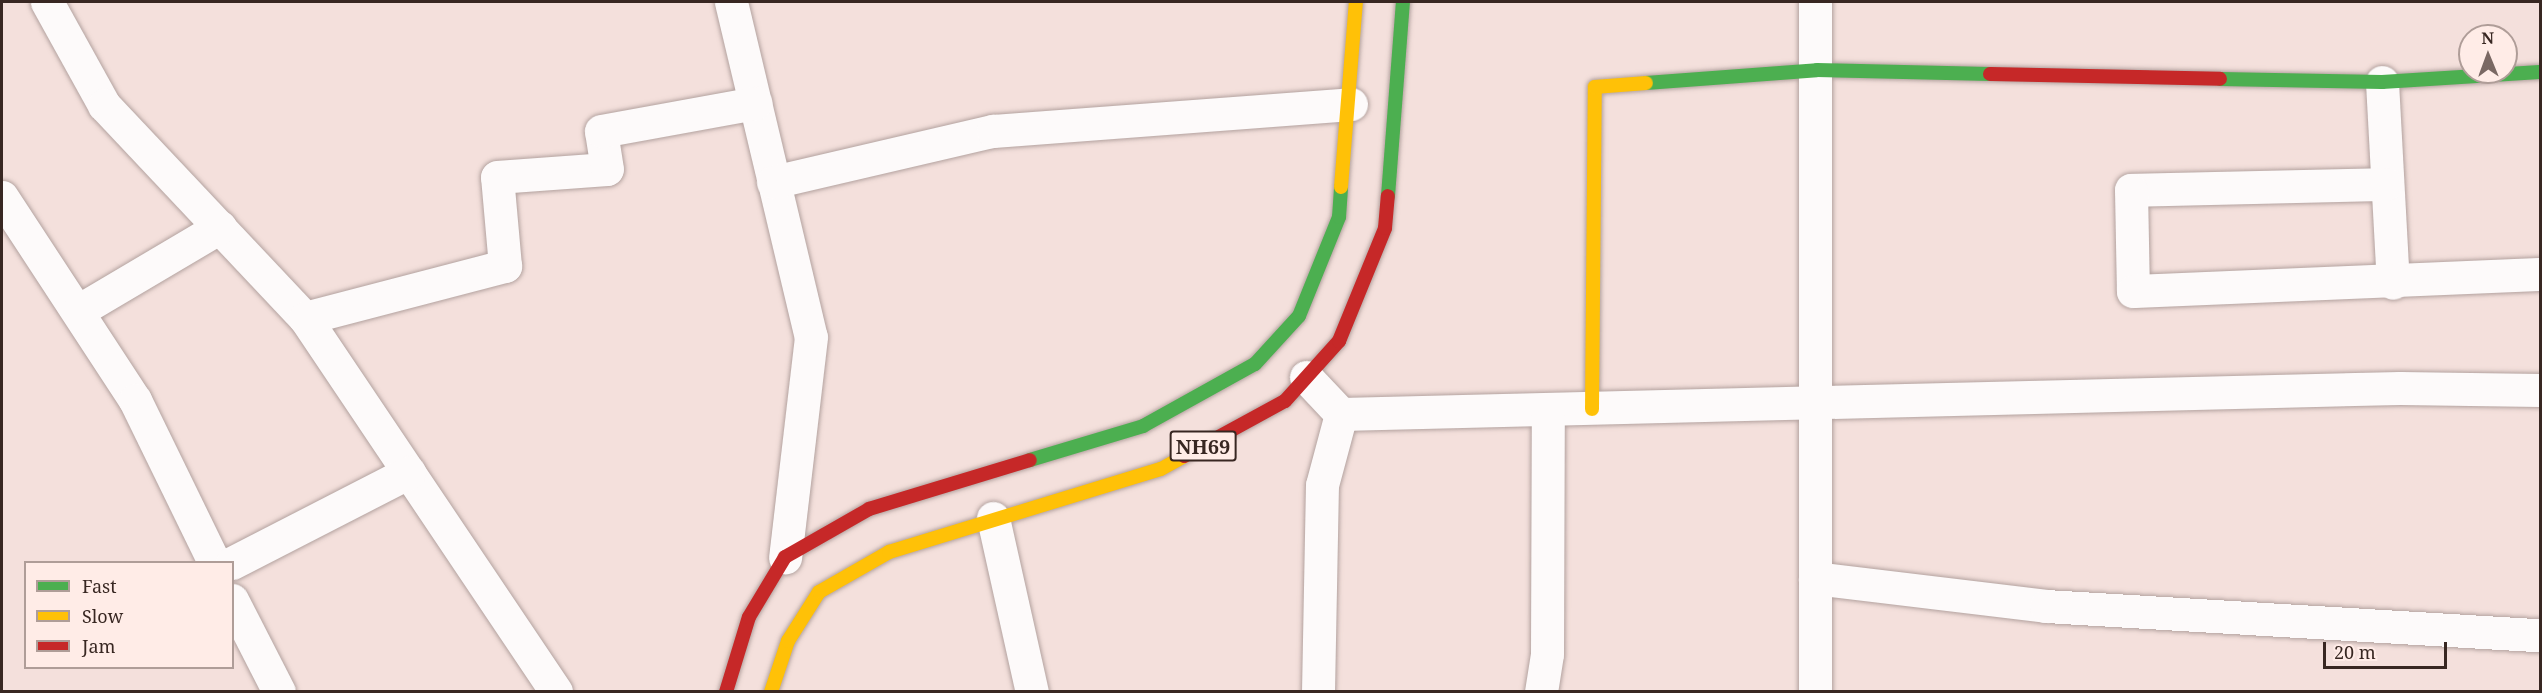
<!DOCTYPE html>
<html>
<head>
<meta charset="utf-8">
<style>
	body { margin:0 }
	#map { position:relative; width:2542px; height:693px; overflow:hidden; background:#f4e0dc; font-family:"Noto Serif",serif }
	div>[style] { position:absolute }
	.roads { filter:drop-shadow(0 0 2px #b3a29f) drop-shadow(0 0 2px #b3a29f) }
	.street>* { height:33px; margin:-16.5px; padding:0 16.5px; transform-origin:16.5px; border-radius:16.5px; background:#fdfafa }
	.fast>* { height:14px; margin:-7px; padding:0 7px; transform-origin:7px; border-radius:7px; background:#4caf50 }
	.slow>* { height:14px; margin:-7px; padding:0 7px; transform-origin:7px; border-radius:7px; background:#ffc107 }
	.jam>* { height:14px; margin:-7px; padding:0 7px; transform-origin:7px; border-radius:7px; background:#c62828 }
	span { translate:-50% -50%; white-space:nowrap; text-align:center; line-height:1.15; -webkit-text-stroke:6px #ffece7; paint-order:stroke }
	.shield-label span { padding:2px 4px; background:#ffece7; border:2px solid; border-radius:4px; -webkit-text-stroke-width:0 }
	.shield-label { font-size:20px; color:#382722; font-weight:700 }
	.frame { position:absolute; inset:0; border:3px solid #382722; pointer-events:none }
	.legend { position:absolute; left:24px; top:561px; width:210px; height:108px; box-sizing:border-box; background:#ffece7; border:2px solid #af9d98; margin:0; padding:8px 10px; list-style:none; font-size:18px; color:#382722 }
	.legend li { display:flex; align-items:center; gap:12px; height:30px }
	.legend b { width:30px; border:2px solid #af9d98 }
	.north { position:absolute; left:2458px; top:24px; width:60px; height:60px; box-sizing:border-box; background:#ffece7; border:2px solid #af9d98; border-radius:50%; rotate:359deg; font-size:16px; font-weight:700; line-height:24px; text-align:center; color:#382722 }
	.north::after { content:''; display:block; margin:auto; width:21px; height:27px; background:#7a6863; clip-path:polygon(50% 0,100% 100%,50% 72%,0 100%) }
	.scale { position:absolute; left:2323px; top:642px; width:124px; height:27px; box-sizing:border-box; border:3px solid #382722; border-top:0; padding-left:8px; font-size:18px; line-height:21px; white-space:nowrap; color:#382722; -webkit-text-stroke:4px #ffece7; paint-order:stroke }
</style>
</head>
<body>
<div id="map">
	<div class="roads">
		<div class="street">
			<i style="left:47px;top:2px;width:118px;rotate:61deg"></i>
			<i style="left:104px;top:105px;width:293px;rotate:46.7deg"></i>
			<i style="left:305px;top:318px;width:450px;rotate:56.1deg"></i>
			<i style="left:731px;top:2px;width:344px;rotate:76.6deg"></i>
			<i style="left:811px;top:337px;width:222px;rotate:96.7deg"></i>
			<i style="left:2382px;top:82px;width:201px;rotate:86.9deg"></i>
			<i style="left:773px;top:182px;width:226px;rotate:-13.1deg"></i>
			<i style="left:993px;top:131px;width:359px;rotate:-4.3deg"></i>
			<i style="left:2386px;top:184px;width:255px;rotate:178.7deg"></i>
			<i style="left:2131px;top:190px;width:101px;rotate:88.9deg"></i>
			<i style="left:2133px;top:291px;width:407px;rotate:-2.4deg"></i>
			<i style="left:2px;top:197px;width:243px;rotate:56.8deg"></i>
			<i style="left:135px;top:400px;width:180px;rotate:64deg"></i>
			<i style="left:78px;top:311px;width:165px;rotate:-30.6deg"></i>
			<i style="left:305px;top:318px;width:207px;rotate:-14.6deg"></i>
			<i style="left:505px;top:266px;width:89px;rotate:-95.1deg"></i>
			<i style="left:497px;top:177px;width:110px;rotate:-4.2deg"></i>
			<i style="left:607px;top:169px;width:38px;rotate:-99deg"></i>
			<i style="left:601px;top:131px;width:157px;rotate:-10.3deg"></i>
			<i style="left:1306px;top:377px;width:51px;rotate:46.6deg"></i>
			<i style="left:1341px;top:414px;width:1059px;rotate:-1.41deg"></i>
			<i style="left:2400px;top:388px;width:140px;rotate:0.8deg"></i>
			<i style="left:993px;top:518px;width:178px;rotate:77.4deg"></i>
			<i style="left:232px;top:563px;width:199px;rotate:-27.2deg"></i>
			<i style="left:1815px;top:578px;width:233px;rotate:6.9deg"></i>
			<i style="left:2046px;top:606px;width:495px;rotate:3.4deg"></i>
			<i style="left:232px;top:600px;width:103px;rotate:62.9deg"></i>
			<i style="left:1318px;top:692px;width:207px;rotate:-88.9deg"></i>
			<i style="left:1322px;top:485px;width:73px;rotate:-75deg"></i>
			<i style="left:1541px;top:692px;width:38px;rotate:-81deg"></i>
			<i style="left:1547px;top:654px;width:244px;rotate:-89.8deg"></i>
			<i style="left:1815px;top:692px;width:690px;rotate:-90deg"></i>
		</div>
		<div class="fast">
			<i style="left:2220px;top:79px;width:162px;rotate:1.1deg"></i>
			<i style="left:2382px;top:82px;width:158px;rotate:-3.6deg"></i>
			<i style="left:1646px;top:83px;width:171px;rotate:-4.3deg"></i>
			<i style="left:1817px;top:70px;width:173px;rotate:1.3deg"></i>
			<i style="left:1388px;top:196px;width:195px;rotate:-85.6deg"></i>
			<i style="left:1030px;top:460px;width:118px;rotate:-16.7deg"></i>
			<i style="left:1143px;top:426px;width:128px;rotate:-29deg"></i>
			<i style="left:1255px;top:364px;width:65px;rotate:-47.5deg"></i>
			<i style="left:1299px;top:316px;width:107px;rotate:-68deg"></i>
			<i style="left:1339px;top:217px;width:30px;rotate:-86deg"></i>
		</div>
		<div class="slow">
			<i style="left:1341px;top:187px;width:186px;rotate:-85.4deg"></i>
			<i style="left:1592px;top:409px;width:322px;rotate:-89.5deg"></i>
			<i style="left:1595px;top:87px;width:51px;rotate:-4.5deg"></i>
			<i style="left:771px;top:692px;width:54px;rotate:-71.6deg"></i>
			<i style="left:788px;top:641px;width:58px;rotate:-57.7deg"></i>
			<i style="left:819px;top:592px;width:81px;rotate:-29.7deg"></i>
			<i style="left:889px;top:552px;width:284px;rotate:-17deg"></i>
			<i style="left:1161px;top:469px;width:26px;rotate:-29deg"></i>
		</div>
		<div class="jam">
			<i style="left:1990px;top:74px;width:230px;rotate:1.2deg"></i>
			<i style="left:1184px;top:456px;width:115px;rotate:-28.6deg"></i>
			<i style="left:1285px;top:401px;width:81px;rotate:-48deg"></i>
			<i style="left:1339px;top:341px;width:122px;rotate:-67.8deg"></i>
			<i style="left:1385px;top:228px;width:32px;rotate:-85deg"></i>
			<i style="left:726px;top:692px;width:78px;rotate:-73deg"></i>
			<i style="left:749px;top:617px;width:70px;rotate:-59deg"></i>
			<i style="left:785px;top:557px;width:97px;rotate:-29.7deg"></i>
			<i style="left:869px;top:509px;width:168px;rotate:-16.9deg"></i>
		</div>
	</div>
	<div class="shield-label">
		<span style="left:1203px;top:446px">NH69</span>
	</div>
	<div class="frame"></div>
	<ul class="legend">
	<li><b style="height:8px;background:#4caf50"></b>Fast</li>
	<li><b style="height:8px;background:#ffc107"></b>Slow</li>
	<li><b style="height:8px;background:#c62828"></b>Jam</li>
	</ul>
	<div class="north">N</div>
	<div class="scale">20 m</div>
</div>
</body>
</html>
